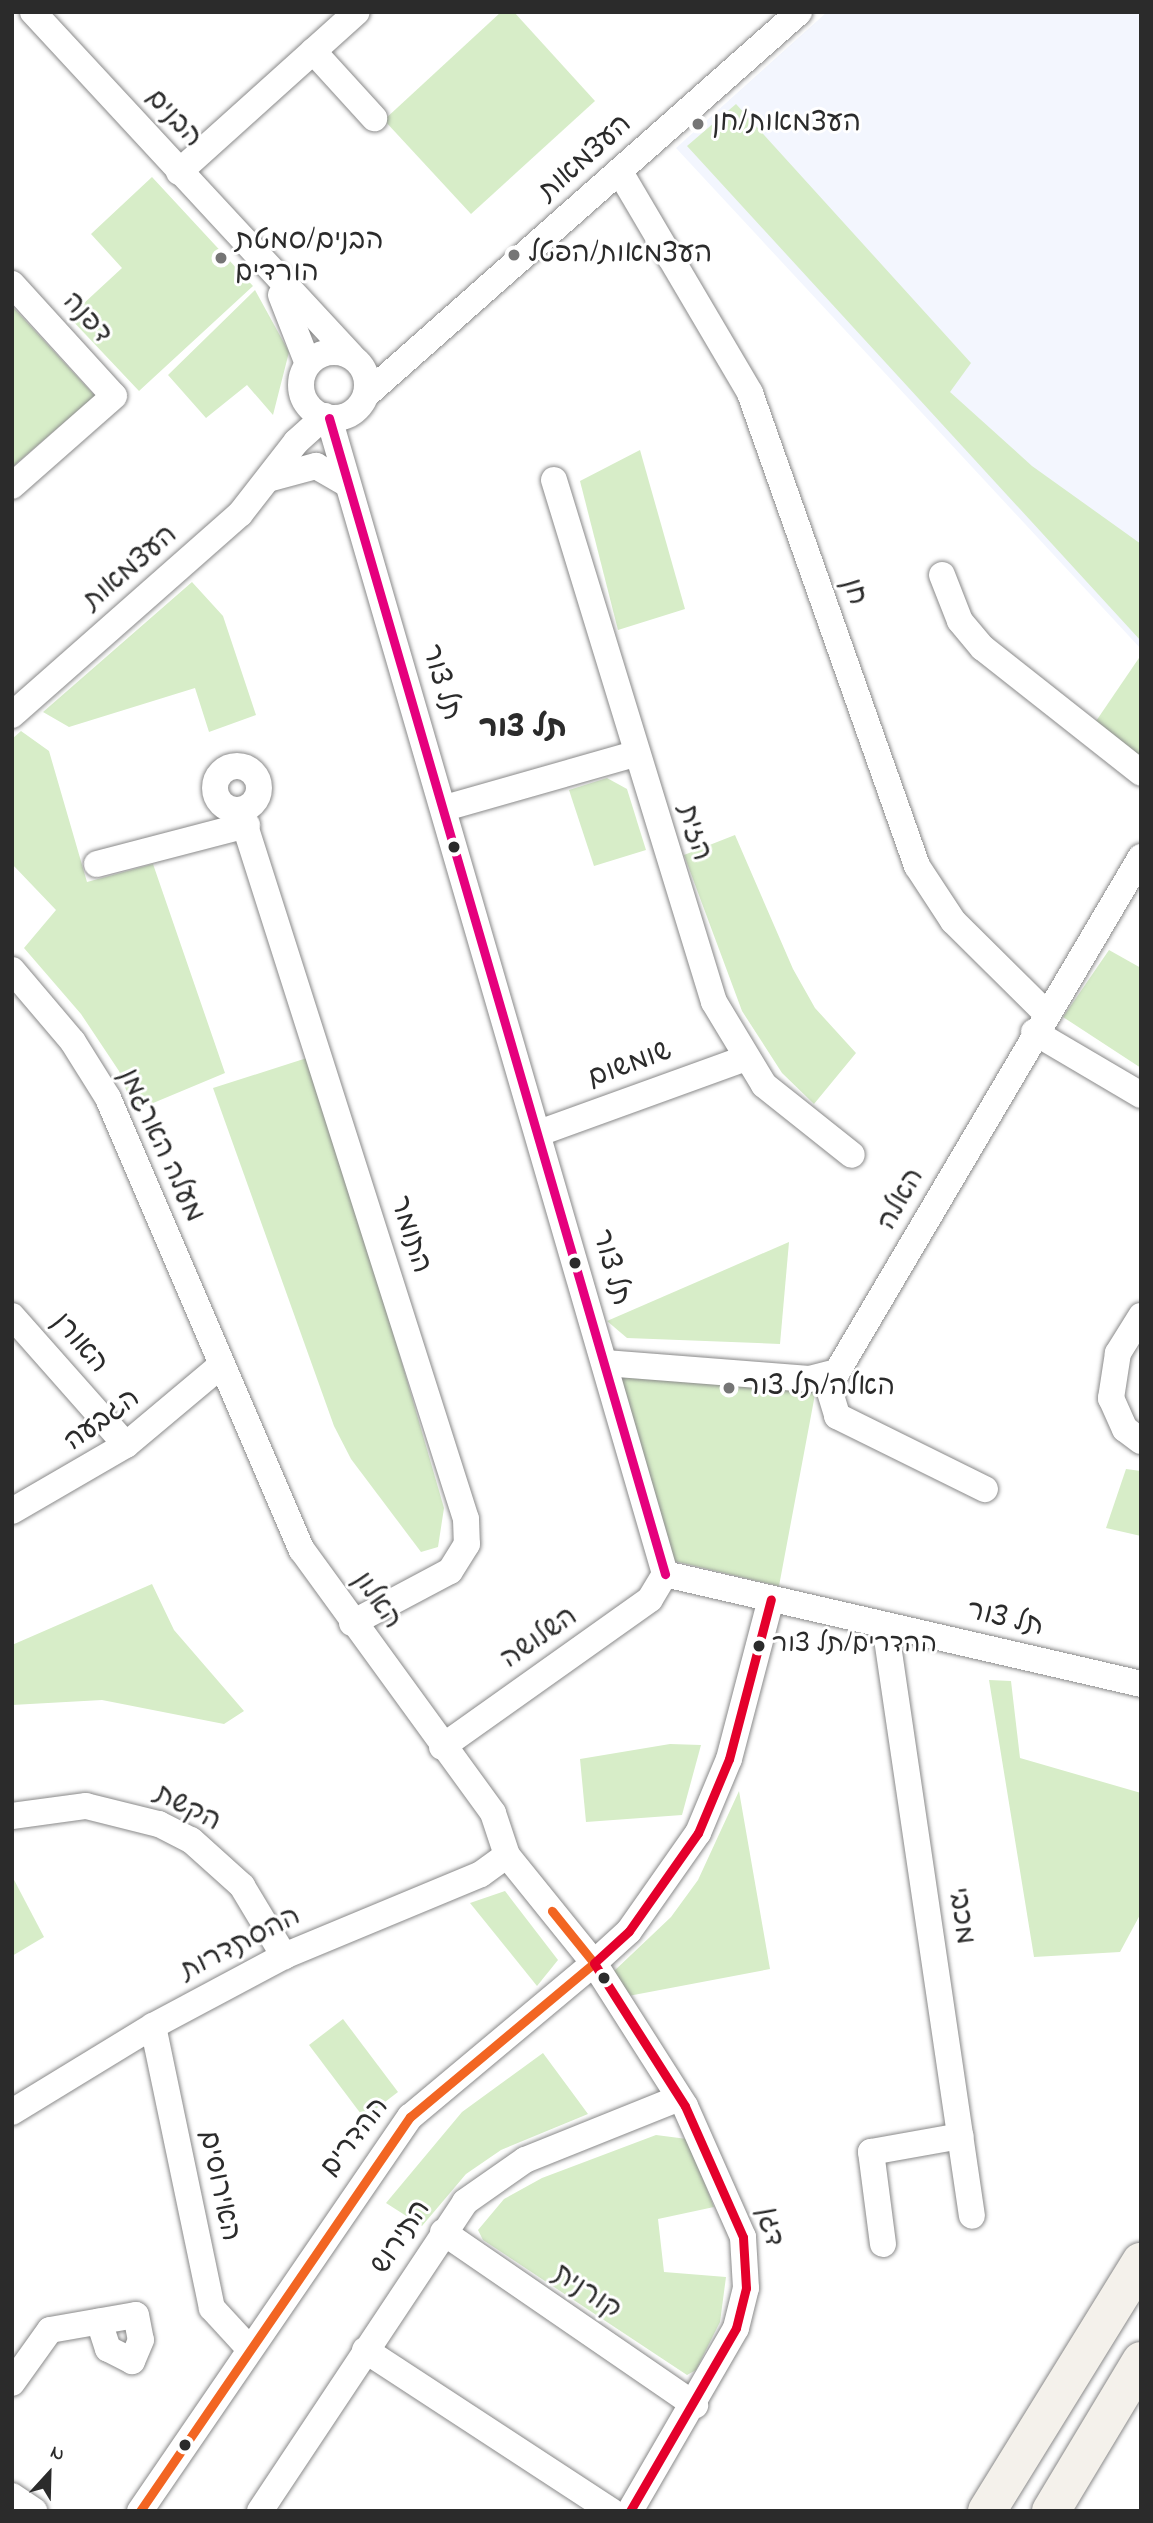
<!DOCTYPE html>
<html>
<head>
<meta charset="utf-8">
<style>
	body { margin:0 }
	#map { position:relative; width:1153px; height:2523px; overflow:hidden; background:#fff; font-family:"Indie Flower","Playpen Sans Hebrew",sans-serif }
	div>[style] { position:absolute }
	.built>* { inset:0; background:#f3f6fe }
	.green>* { inset:0; background:#d7edc8 }
	.roads { filter:drop-shadow(0 0 2px #8a8a8a) drop-shadow(0 0 2px #8a8a8a) }
	.minor>* { height:26px; margin:-13px; padding:0 13px; transform-origin:13px; border-radius:13px; background:#fff }
	.minor>.ring { margin:-13px; padding:0; box-sizing:content-box; background:none; border:26px solid #fff; border-radius:50% }
	.highway>* { height:38px; margin:-19px; padding:0 19px; transform-origin:19px; border-radius:19px; background:#f4f1eb }
	.bus-1>* { height:9px; margin:-4.5px; padding:0 4.5px; transform-origin:4.5px; border-radius:4.5px; background:#e5007d }
	.bus-2>* { height:9px; margin:-4.5px; padding:0 4.5px; transform-origin:4.5px; border-radius:4.5px; background:#f26522 }
	.bus-3>* { height:9px; margin:-4.5px; padding:0 4.5px; transform-origin:4.5px; border-radius:4.5px; background:#e4002b }
	.dots>* { width:19px; height:19px; translate:-50% -50%; box-sizing:border-box; border:4px solid #fff; border-radius:50% }
	span { translate:-50% -50%; white-space:nowrap; text-align:center; line-height:1.15; -webkit-text-stroke:6px #fff; paint-order:stroke }
	.bus-label { font-size:26px; color:#2b2b2b }
	.left { translate:0 -50%; text-align:left }
	.street-label { font-size:28px; color:#2b2b2b }
	.poi-label { font-size:28px; color:#2b2b2b }
	.neighbourhood-label { font-size:30px; color:#2b2b2b; font-weight:700 }
	.frame { position:absolute; inset:0; border:14px solid #2b2b2b; pointer-events:none }
	.north { position:absolute; left:14px; top:2439px; width:70px; height:70px; -webkit-text-stroke:5px #fff; paint-order:stroke; rotate:22deg; font-size:19px; font-weight:700; line-height:28px; text-align:center; color:#2b2b2b }
	.north::after { content:''; display:block; margin:auto; width:24px; height:32px; background:#2b2b2b; clip-path:polygon(50% 0,100% 100%,50% 72%,0 100%) }
</style>
</head>
<body>
<div id="map">
	<div class="built">
		<i style="clip-path:polygon(827px 12px,1141px 12px,1141px 649px,676px 148px)"></i>
	</div>
	<div class="green">
		<i style="clip-path:polygon(501px 12px,514px 12px,595px 101px,471px 214px,384px 120px)"></i>
		<i style="clip-path:polygon(736px 104px,971px 363px,950px 392px,1032px 466px,1141px 544px,1141px 641px,687px 146px)"></i>
		<i style="clip-path:polygon(152px 177px,253px 286px,139px 391px,69px 317px,122px 268px,91px 234px)"></i>
		<i style="clip-path:polygon(255px 290px,289px 352px,273px 415px,247px 385px,206px 418px,168px 375px)"></i>
		<i style="clip-path:polygon(12px 306px,95px 396px,12px 467px)"></i>
		<i style="clip-path:polygon(640px 450px,685px 609px,618px 630px,580px 481px)"></i>
		<i style="clip-path:polygon(192px 582px,223px 616px,256px 715px,209px 732px,195px 688px,69px 727px,43px 712px)"></i>
		<i style="clip-path:polygon(1141px 655px,1141px 764px,1092px 727px)"></i>
		<i style="clip-path:polygon(21px 731px,49px 751px,87px 882px,153px 864px,225px 1073px,134px 1111px,119px 1071px,81px 1014px,24px 948px,56px 910px,12px 864px,12px 739px)"></i>
		<i style="clip-path:polygon(607px 778px,627px 789px,646px 850px,594px 866px,569px 790px)"></i>
		<i style="clip-path:polygon(735px 835px,793px 969px,815px 1008px,856px 1053px,814px 1104px,782px 1073px,742px 1011px,684px 855px)"></i>
		<i style="clip-path:polygon(1109px 950px,1141px 968px,1141px 1068px,1063px 1017px)"></i>
		<i style="clip-path:polygon(313px 1056px,444px 1508px,438px 1547px,421px 1552px,351px 1459px,334px 1426px,213px 1088px)"></i>
		<i style="clip-path:polygon(789px 1242px,780px 1344px,627px 1338px,607px 1321px)"></i>
		<i style="clip-path:polygon(619px 1374px,816px 1389px,779px 1586px,674px 1561px)"></i>
		<i style="clip-path:polygon(1126px 1469px,1141px 1471px,1141px 1536px,1106px 1528px)"></i>
		<i style="clip-path:polygon(152px 1584px,174px 1630px,244px 1711px,224px 1724px,102px 1700px,12px 1705px,12px 1645px)"></i>
		<i style="clip-path:polygon(989px 1680px,1011px 1681px,1020px 1758px,1141px 1793px,1141px 1913px,1120px 1952px,1034px 1957px)"></i>
		<i style="clip-path:polygon(670px 1744px,701px 1745px,682px 1815px,586px 1822px,580px 1759px)"></i>
		<i style="clip-path:polygon(739px 1791px,770px 1969px,623px 1997px,612px 1973px,671px 1917px,698px 1880px)"></i>
		<i style="clip-path:polygon(12px 1876px,44px 1937px,12px 1956px)"></i>
		<i style="clip-path:polygon(505px 1891px,558px 1960px,537px 1986px,470px 1903px)"></i>
		<i style="clip-path:polygon(343px 2019px,398px 2092px,364px 2118px,309px 2045px)"></i>
		<i style="clip-path:polygon(543px 2053px,588px 2114px,501px 2150px,466px 2174px,422px 2226px,386px 2203px,462px 2112px)"></i>
		<i style="clip-path:polygon(656px 2135px,687px 2139px,714px 2207px,658px 2219px,664px 2272px,726px 2277px,720px 2322px,696px 2370px,687px 2375px,483px 2240px,478px 2230px,504px 2199px,542px 2178px)"></i>
	</div>
	<div class="roads">
		<div class="minor">
			<i style="left:33px;top:12px;width:468px;rotate:47.2deg"></i>
			<i style="left:313px;top:51px;width:91px;rotate:47.7deg"></i>
			<i style="left:179px;top:172px;width:239px;rotate:-42deg"></i>
			<i style="left:620px;top:172px;width:256px;rotate:59.5deg"></i>
			<i style="left:750px;top:393px;width:502px;rotate:70.55deg"></i>
			<i style="left:917px;top:866px;width:66px;rotate:56.8deg"></i>
			<i style="left:953px;top:921px;width:131px;rotate:44.7deg"></i>
			<i style="left:12px;top:284px;width:151px;rotate:47.7deg"></i>
			<i style="left:114px;top:396px;width:136px;rotate:138.6deg"></i>
			<i style="left:281px;top:295px;width:74px;rotate:68.6deg"></i>
			<i class="ring" style="left:301px;top:352px;width:40px;height:40px"></i>
			<i style="left:366px;top:395px;width:578px;rotate:-41.49deg"></i>
			<i style="left:329px;top:418px;width:1204px;rotate:73.79deg"></i>
			<i style="left:268px;top:479px;width:50px;rotate:-15.2deg"></i>
			<i style="left:316px;top:466px;width:36px;rotate:30deg"></i>
			<i style="left:554px;top:480px;width:546px;rotate:72.96deg"></i>
			<i style="left:714px;top:1002px;width:97px;rotate:58.9deg"></i>
			<i style="left:764px;top:1085px;width:112px;rotate:38.5deg"></i>
			<i style="left:942px;top:575px;width:49px;rotate:68.6deg"></i>
			<i style="left:960px;top:621px;width:35px;rotate:50deg"></i>
			<i style="left:983px;top:648px;width:201px;rotate:38.3deg"></i>
			<i style="left:12px;top:715px;width:304px;rotate:-41.4deg"></i>
			<i style="left:240px;top:514px;width:91px;rotate:-52.1deg"></i>
			<i style="left:296px;top:442px;width:39px;rotate:-42deg"></i>
			<i class="ring" style="left:215px;top:766px;width:18px;height:18px"></i>
			<i style="left:445px;top:808px;width:198px;rotate:-15.9deg"></i>
			<i style="left:240px;top:810px;width:744px;rotate:72.32deg"></i>
			<i style="left:466px;top:1519px;width:25px;rotate:88deg"></i>
			<i style="left:467px;top:1544px;width:32px;rotate:122deg"></i>
			<i style="left:450px;top:1571px;width:111px;rotate:152deg"></i>
			<i style="left:97px;top:864px;width:155px;rotate:-14.6deg"></i>
			<i style="left:12px;top:970px;width:94px;rotate:49.7deg"></i>
			<i style="left:73px;top:1042px;width:66px;rotate:58deg"></i>
			<i style="left:108px;top:1098px;width:492px;rotate:66.8deg"></i>
			<i style="left:302px;top:1550px;width:325px;rotate:54deg"></i>
			<i style="left:493px;top:1813px;width:44px;rotate:71.6deg"></i>
			<i style="left:1034px;top:1032px;width:124px;rotate:30.5deg"></i>
			<i style="left:539px;top:1133px;width:217px;rotate:-19.9deg"></i>
			<i style="left:12px;top:1316px;width:172px;rotate:48.5deg"></i>
			<i style="left:1141px;top:1316px;width:44px;rotate:121.9deg"></i>
			<i style="left:1118px;top:1353px;width:46px;rotate:98.8deg"></i>
			<i style="left:1111px;top:1398px;width:34px;rotate:66deg"></i>
			<i style="left:1125px;top:1429px;width:20px;rotate:37deg"></i>
			<i style="left:605px;top:1363px;width:205px;rotate:4.5deg"></i>
			<i style="left:809px;top:1379px;width:29px;rotate:-14deg"></i>
			<i style="left:837px;top:1372px;width:598px;rotate:-59.45deg"></i>
			<i style="left:826px;top:1379px;width:39px;rotate:73deg"></i>
			<i style="left:837px;top:1416px;width:165px;rotate:26.3deg"></i>
			<i style="left:12px;top:1511px;width:132px;rotate:-30.1deg"></i>
			<i style="left:126px;top:1445px;width:123px;rotate:-40deg"></i>
			<i style="left:665px;top:1574px;width:489px;rotate:13deg"></i>
			<i style="left:885px;top:1625px;width:597px;rotate:81.63deg"></i>
			<i style="left:442px;top:1747px;width:255px;rotate:-35.4deg"></i>
			<i style="left:650px;top:1599px;width:29px;rotate:-59deg"></i>
			<i style="left:12px;top:1816px;width:75px;rotate:-7.7deg"></i>
			<i style="left:86px;top:1806px;width:75px;rotate:13.9deg"></i>
			<i style="left:159px;top:1824px;width:36px;rotate:27deg"></i>
			<i style="left:191px;top:1840px;width:69px;rotate:42deg"></i>
			<i style="left:242px;top:1886px;width:82px;rotate:59deg"></i>
			<i style="left:153px;top:2026px;width:288px;rotate:78.2deg"></i>
			<i style="left:212px;top:2308px;width:52px;rotate:47.4deg"></i>
			<i style="left:12px;top:2112px;width:165px;rotate:-31.4deg"></i>
			<i style="left:153px;top:2026px;width:149px;rotate:-28.1deg"></i>
			<i style="left:284px;top:1956px;width:213px;rotate:-22.6deg"></i>
			<i style="left:481px;top:1874px;width:32px;rotate:-36deg"></i>
			<i style="left:443px;top:2232px;width:306px;rotate:34.5deg"></i>
			<i style="left:883px;top:2244px;width:93px;rotate:-97.4deg"></i>
			<i style="left:871px;top:2152px;width:91px;rotate:-10.1deg"></i>
			<i style="left:365px;top:2350px;width:294px;rotate:33.2deg"></i>
			<i style="left:12px;top:2383px;width:65px;rotate:-54.4deg"></i>
			<i style="left:50px;top:2330px;width:87px;rotate:-9.9deg"></i>
			<i style="left:136px;top:2315px;width:25px;rotate:79deg"></i>
			<i style="left:141px;top:2340px;width:23px;rotate:113deg"></i>
			<i style="left:132px;top:2361px;width:27px;rotate:-153deg"></i>
			<i style="left:108px;top:2349px;width:29px;rotate:-108deg"></i>
			<i style="left:12px;top:2496px;width:27px;rotate:34deg"></i>
			<i style="left:140px;top:2511px;width:478px;rotate:-55.6deg"></i>
			<i style="left:410px;top:2117px;width:240px;rotate:-39.9deg"></i>
			<i style="left:594px;top:1963px;width:139px;rotate:-128.9deg"></i>
			<i style="left:260px;top:2511px;width:371px;rotate:-56.4deg"></i>
			<i style="left:465px;top:2202px;width:73px;rotate:-35deg"></i>
			<i style="left:525px;top:2160px;width:166px;rotate:-21.9deg"></i>
			<i style="left:630px;top:2511px;width:211px;rotate:-59.9deg"></i>
			<i style="left:736px;top:2328px;width:41px;rotate:-76deg"></i>
			<i style="left:746px;top:2288px;width:51px;rotate:-93.4deg"></i>
			<i style="left:743px;top:2237px;width:143px;rotate:-113.9deg"></i>
			<i style="left:685px;top:2106px;width:169px;rotate:-122.5deg"></i>
			<i style="left:594px;top:1963px;width:47px;rotate:-42.4deg"></i>
			<i style="left:629px;top:1931px;width:120px;rotate:-54.9deg"></i>
			<i style="left:698px;top:1833px;width:80px;rotate:-67.3deg"></i>
			<i style="left:729px;top:1759px;width:165px;rotate:-75.3deg"></i>
		</div>
		<div class="highway">
			<i style="left:987px;top:2511px;width:293px;rotate:-58.3deg"></i>
			<i style="left:1051px;top:2511px;width:175px;rotate:-59deg"></i>
		</div>
	</div>
	<div class="bus-1">
		<i style="left:329px;top:418px;width:1204px;rotate:73.79deg"></i>
	</div>
	<div class="bus-2">
		<i style="left:140px;top:2511px;width:478px;rotate:-55.6deg"></i>
		<i style="left:410px;top:2117px;width:240px;rotate:-39.9deg"></i>
		<i style="left:594px;top:1963px;width:67px;rotate:-128.9deg"></i>
	</div>
	<div class="bus-3">
		<i style="left:630px;top:2511px;width:211px;rotate:-59.9deg"></i>
		<i style="left:736px;top:2328px;width:41px;rotate:-76deg"></i>
		<i style="left:746px;top:2288px;width:51px;rotate:-93.4deg"></i>
		<i style="left:743px;top:2237px;width:143px;rotate:-113.9deg"></i>
		<i style="left:685px;top:2106px;width:169px;rotate:-122.5deg"></i>
		<i style="left:594px;top:1963px;width:47px;rotate:-42.4deg"></i>
		<i style="left:629px;top:1931px;width:120px;rotate:-54.9deg"></i>
		<i style="left:698px;top:1833px;width:80px;rotate:-67.3deg"></i>
		<i style="left:729px;top:1759px;width:165px;rotate:-75.3deg"></i>
	</div>
	<div class="dots">
		<i style="left:698px;top:124px;background:#757575"></i>
		<i style="left:514px;top:255px;background:#757575"></i>
		<i style="left:221px;top:258px;background:#757575"></i>
		<i style="left:454px;top:847px;background:#2b2b2b"></i>
		<i style="left:575px;top:1263px;background:#2b2b2b"></i>
		<i style="left:729px;top:1388px;background:#757575"></i>
		<i style="left:759px;top:1646px;background:#2b2b2b"></i>
		<i style="left:604px;top:1978px;background:#2b2b2b"></i>
		<i style="left:185px;top:2445px;background:#2b2b2b"></i>
	</div>
	<div class="bus-label">
		<span class="left" style="left:772px;top:1646px">ההדרים/תל צור</span>
	</div>
	<div class="street-label">
		<span style="left:173px;top:119px;rotate:47deg">הבנים</span>
		<span style="left:586px;top:159px;rotate:-42deg">העצמאות</span>
		<span style="left:86px;top:319px;rotate:48deg">דפנה</span>
		<span style="left:131px;top:569px;rotate:-41deg">העצמאות</span>
		<span style="left:853px;top:592px;rotate:72deg">חן</span>
		<span style="left:440px;top:683px;rotate:73deg">תל צור</span>
		<span style="left:693px;top:833px;rotate:73deg">הזית</span>
		<span style="left:630px;top:1066px;rotate:-20deg">שומשום</span>
		<span style="left:160px;top:1146px;rotate:65deg">מעלה הארגמן</span>
		<span style="left:902px;top:1200px;rotate:-61deg">האלה</span>
		<span style="left:409px;top:1235px;rotate:72deg">התומר</span>
		<span style="left:610px;top:1268px;rotate:74deg">תל צור</span>
		<span style="left:79px;top:1344px;rotate:49deg">האורן</span>
		<span style="left:103px;top:1421px;rotate:-36deg">הגבעה</span>
		<span style="left:376px;top:1601px;rotate:55deg">האלון</span>
		<span style="left:1005px;top:1620px;rotate:13deg">תל צור</span>
		<span style="left:540px;top:1639px;rotate:-35deg">השלושה</span>
		<span style="left:187px;top:1809px;rotate:27deg">הקשת</span>
		<span style="left:960px;top:1916px;rotate:82deg">מכבי</span>
		<span style="left:241px;top:1945px;rotate:-27deg">ההסתדרות</span>
		<span style="left:356px;top:2138px;rotate:-52deg">ההדרים</span>
		<span style="left:218px;top:2186px;rotate:78deg">האירוסים</span>
		<span style="left:769px;top:2227px;rotate:79deg">דגן</span>
		<span style="left:402px;top:2238px;rotate:-56deg">התירוש</span>
		<span style="left:586px;top:2293px;rotate:34deg">קורנית</span>
	</div>
	<div class="poi-label">
		<span class="left" style="left:712px;top:124px">העצמאות/חן</span>
		<span class="left" style="left:235px;top:258px">הבנים/סמטת<br>הורדים</span>
		<span class="left" style="left:528px;top:255px">העצמאות/הפטל</span>
		<span class="left" style="left:743px;top:1388px">האלה/תל צור</span>
	</div>
	<div class="neighbourhood-label">
		<span style="left:523px;top:729px">תל צור</span>
	</div>
	<div class="frame"></div>
	<div class="north">N</div>
</div>
</body>
</html>
